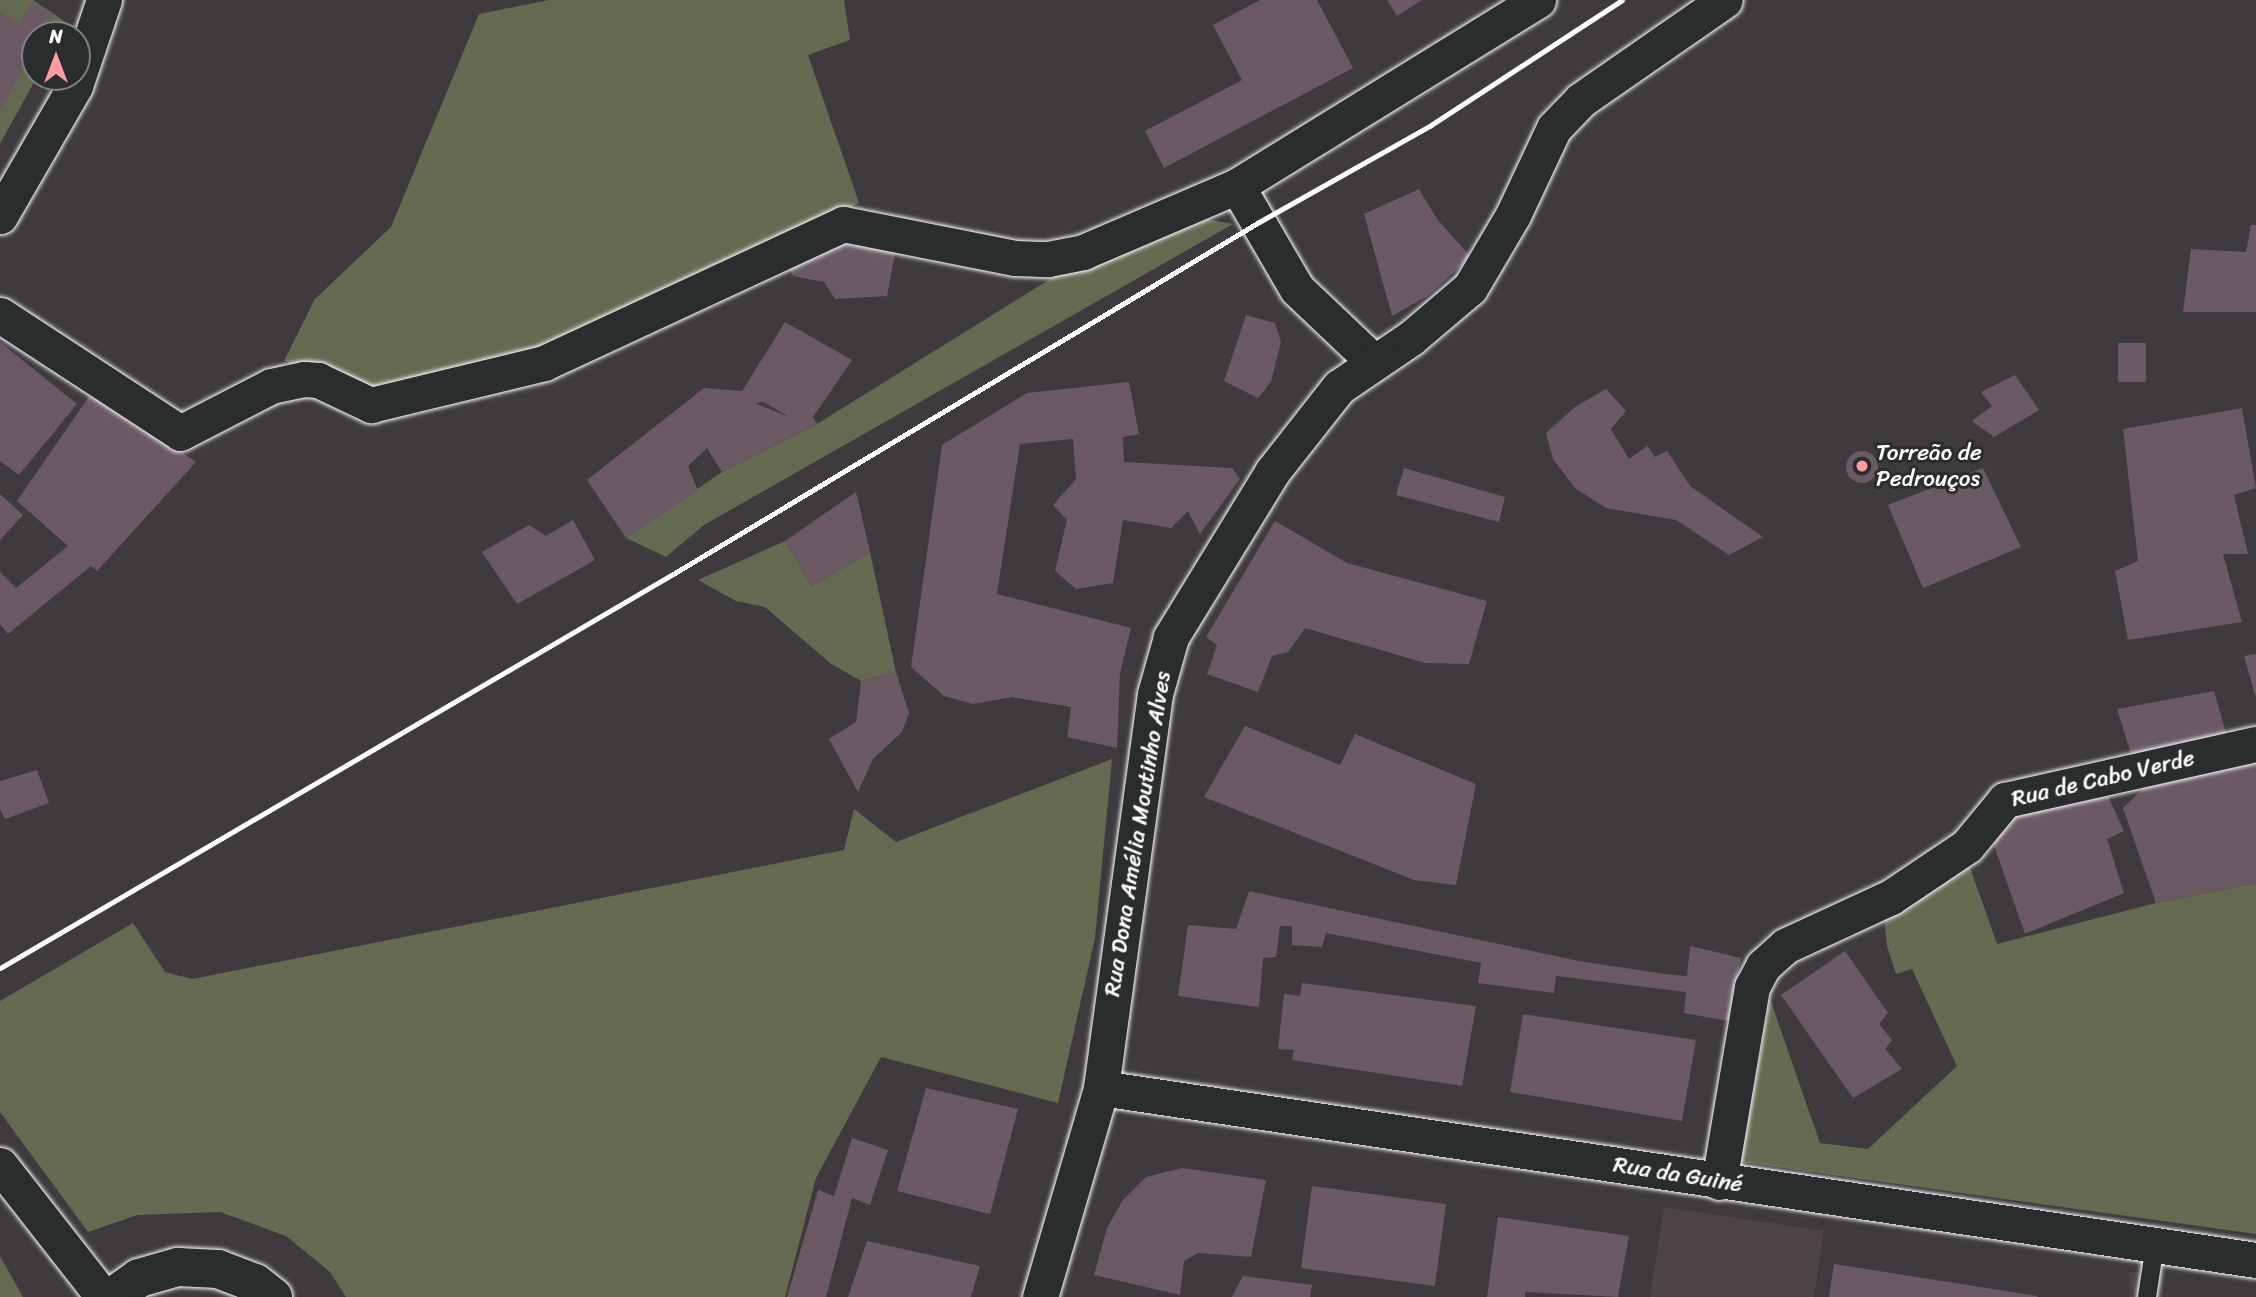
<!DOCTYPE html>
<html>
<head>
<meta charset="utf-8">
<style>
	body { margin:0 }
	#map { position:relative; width:2256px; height:1297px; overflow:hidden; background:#3e3a3e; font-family:Sriracha,sans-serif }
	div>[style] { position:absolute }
	.built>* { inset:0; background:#4c4449 }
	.green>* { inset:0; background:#656b51 }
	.building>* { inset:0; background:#6b5a64 }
	.round { border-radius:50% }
	.roads { filter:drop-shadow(0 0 2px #fff) drop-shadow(0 0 2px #fff) }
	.lane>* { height:18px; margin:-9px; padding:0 9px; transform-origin:9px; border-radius:9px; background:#2a2d2e }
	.street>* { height:35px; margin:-17.5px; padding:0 17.5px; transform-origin:17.5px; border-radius:17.5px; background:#2a2d2e }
	.secondary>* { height:38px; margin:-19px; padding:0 19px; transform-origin:19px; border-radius:19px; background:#2a2d2e }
	.rail>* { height:5px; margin:-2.5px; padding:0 2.5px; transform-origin:2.5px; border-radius:2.5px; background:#fff }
	.dots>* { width:19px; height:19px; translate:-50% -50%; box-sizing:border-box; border:4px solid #2a2d2e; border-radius:50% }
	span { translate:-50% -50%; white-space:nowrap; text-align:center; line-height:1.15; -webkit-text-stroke:6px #2a2d2e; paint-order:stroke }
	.poi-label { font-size:23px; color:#fff }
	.left { translate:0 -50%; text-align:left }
	.street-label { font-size:23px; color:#fff }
	.north { position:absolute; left:21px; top:21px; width:70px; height:70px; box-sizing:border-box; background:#2a2d2e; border:2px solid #7f8182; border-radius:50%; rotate:0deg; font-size:19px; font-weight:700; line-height:28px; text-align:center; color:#fff }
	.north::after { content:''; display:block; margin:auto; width:24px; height:32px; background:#ff9aa2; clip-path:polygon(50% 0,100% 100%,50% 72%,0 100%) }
</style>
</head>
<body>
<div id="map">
	<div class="built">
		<i style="clip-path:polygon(1664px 1207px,1824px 1231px,1814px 1297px,1650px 1297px)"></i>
		<i style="clip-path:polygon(2125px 1272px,2165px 1273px,2162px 1297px,2129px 1297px,2130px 1276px)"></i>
	</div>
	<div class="green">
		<i style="clip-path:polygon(0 0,33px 0,67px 23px,60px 35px,35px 35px,37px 77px,0 144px)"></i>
		<i style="clip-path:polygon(549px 0,844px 0,850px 40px,808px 55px,859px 203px,540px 349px,389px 391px,284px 361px,315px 299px,391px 227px,479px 14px)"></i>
		<i style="clip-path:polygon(1207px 219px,1233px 224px,704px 525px,666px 557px,626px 538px,722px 472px,817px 424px,1063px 271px)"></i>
		<i style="clip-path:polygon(785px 541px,812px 586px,870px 552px,896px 672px,861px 681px,830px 663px,765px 607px,736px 601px,698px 580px)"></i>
		<i style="clip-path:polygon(1112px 759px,1095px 938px,1058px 1103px,881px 1057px,816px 1178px,785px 1297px,346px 1297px,330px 1272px,286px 1236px,220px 1212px,137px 1215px,88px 1232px,0 1112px,0 1001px,133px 923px,165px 972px,192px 979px,844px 850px,854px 809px,896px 842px)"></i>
		<i style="clip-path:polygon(1967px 859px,1997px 944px,2156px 903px,2256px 883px,2256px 1234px,1741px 1162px,1770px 999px,1820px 1143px,1868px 1149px,1957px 1066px,1912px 969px,1896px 974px,1887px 946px,1884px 918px)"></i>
		<i style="clip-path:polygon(0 1256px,23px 1297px,0 1297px)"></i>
	</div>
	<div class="building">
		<i style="clip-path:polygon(1260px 0,1317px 0,1353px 68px,1164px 168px,1145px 131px,1242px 80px,1213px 25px)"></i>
		<i style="clip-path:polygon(1387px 0,1422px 0,1397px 16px)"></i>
		<i style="clip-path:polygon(32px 2px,53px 13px,42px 35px,35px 35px,35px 47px,0 111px,0 12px,20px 23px)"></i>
		<i style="clip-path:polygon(1419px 189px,1437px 219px,1471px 257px,1427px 296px,1392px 316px,1364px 214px)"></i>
		<i style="clip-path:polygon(2251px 225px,2256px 225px,2256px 312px,2183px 312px,2191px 249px,2246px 252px)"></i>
		<i style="clip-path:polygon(831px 243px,896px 249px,887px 296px,835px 299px,824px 282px,793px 276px,789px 268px)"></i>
		<i style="clip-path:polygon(1246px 315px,1275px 323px,1281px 342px,1271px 382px,1258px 398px,1224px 381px)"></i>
		<i style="clip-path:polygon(evenodd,785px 322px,852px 360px,813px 417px,817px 424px,722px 472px,707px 448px,688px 466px,698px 491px,626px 538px,587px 480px,704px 388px,742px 391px,785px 322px,764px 402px,789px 417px,755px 403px,764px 402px)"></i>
		<i style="clip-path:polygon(0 342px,77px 404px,19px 475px,0 461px)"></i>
		<i style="clip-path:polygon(2118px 343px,2146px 343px,2146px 382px,2118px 382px)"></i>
		<i style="clip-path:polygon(2015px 375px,2039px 410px,1994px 437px,1972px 421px,1992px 406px,1981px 392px)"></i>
		<i style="clip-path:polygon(1129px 382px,1139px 434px,1123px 437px,1124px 462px,1232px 468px,1240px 479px,1200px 534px,1188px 511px,1171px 528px,1123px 520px,1113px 583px,1076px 589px,1055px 571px,1067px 520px,1053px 505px,1076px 479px,1073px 439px,1020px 444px,997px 594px,1131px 628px,1120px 673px,1117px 748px,1067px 737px,1071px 707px,1012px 697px,973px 704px,944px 696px,911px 667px,942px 445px,1027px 393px)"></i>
		<i style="clip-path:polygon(1606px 389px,1626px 411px,1611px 429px,1629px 459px,1647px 446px,1655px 457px,1667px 451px,1690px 486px,1763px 537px,1729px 555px,1676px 520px,1606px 508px,1575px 488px,1553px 459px,1546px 433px,1575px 407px)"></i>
		<i style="clip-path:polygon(92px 392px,196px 462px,97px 571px,91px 566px,8px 634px,0 624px,0 572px,16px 588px,68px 546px,17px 501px)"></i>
		<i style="clip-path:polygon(2242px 408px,2256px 488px,2234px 495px,2248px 554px,2223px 554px,2242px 622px,2128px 640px,2115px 571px,2138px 561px,2123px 429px)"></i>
		<i class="round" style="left:1846px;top:451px;width:32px;height:32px"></i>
		<i style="clip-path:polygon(1404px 468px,1505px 497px,1499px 522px,1396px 495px)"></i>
		<i style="clip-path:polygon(1983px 468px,2021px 547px,1923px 588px,1888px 505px)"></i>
		<i style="clip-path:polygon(856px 492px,870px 552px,812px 586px,785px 541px)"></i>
		<i style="clip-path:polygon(0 494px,23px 515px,0 540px)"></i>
		<i style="clip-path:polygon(573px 520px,595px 560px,517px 604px,482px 552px,529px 525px,546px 536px)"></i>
		<i style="clip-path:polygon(1275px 521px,1347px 563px,1487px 601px,1469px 664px,1425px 663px,1305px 628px,1288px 652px,1272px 656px,1258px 692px,1207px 674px,1217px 645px,1206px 637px)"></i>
		<i style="clip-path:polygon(2256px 654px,2256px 695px,2255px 695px,2244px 656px)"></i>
		<i style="clip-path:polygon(896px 672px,909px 713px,902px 732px,873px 759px,858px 792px,829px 739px,856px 722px,861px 681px)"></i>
		<i style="clip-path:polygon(2214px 691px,2228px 740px,2132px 757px,2117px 709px)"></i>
		<i style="clip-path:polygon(1245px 726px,1340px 765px,1355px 734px,1476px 784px,1456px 885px,1414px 880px,1204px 797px)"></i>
		<i style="clip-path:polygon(2256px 756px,2256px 883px,2156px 903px,2123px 808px,2148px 784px)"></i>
		<i style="clip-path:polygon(37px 770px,49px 803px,5px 819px,0 809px,0 781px)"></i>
		<i style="clip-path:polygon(2105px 789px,2124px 831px,2107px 839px,2124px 893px,2025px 934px,1989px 831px,2021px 811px)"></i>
		<i style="clip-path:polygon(1249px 891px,1579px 961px,1665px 974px,1687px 976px,1690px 946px,1741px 958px,1728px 1021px,1684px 1013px,1686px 992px,1556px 976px,1554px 993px,1478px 983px,1481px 963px,1326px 933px,1322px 947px,1292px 945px,1292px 926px,1280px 926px,1276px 957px,1263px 958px,1259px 1007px,1178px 996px,1188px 925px,1236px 929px)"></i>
		<i style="clip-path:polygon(1845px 951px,1888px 1013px,1879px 1024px,1892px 1040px,1885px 1049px,1902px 1069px,1853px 1098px,1781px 995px)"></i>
		<i style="clip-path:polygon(1302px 983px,1476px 1006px,1462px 1086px,1292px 1060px,1294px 1050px,1278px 1049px,1284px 994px,1300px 996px)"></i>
		<i style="clip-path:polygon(1523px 1014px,1696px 1040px,1682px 1121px,1510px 1092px)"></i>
		<i style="clip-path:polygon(926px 1088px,1018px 1109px,990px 1214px,897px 1191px)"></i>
		<i style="clip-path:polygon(852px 1138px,888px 1150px,870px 1205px,852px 1198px,826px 1297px,787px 1297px,818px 1190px,834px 1196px)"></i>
		<i style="clip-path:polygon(1182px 1168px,1266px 1180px,1251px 1257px,1198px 1253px,1184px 1261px,1180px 1295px,1094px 1275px,1107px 1228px,1123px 1200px,1146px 1177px)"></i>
		<i style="clip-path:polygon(1312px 1186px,1446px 1204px,1435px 1286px,1301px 1268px)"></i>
		<i style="clip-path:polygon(1498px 1217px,1629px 1236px,1618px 1297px,1525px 1292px,1525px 1297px,1487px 1297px)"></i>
		<i style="clip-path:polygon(867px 1241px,980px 1266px,971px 1297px,848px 1297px)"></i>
		<i style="clip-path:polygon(1834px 1264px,2037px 1296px,2037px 1297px,1829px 1297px)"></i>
		<i style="clip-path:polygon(1243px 1276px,1312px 1285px,1310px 1297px,1232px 1297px)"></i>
	</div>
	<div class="roads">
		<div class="lane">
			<i style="left:2147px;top:1297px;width:53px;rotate:-81.3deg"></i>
		</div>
		<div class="street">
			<i style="left:1237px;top:186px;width:119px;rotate:59.8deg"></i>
			<i style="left:1297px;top:289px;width:106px;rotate:43.5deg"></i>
			<i style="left:0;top:216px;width:150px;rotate:-60deg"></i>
			<i style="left:75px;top:86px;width:91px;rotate:-71.4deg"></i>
			<i style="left:0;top:315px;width:215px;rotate:33.2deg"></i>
			<i style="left:180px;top:433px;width:102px;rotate:-27.3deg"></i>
			<i style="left:271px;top:386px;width:34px;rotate:-12deg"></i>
			<i style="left:304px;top:379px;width:14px;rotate:4deg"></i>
			<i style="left:318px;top:380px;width:59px;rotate:25.3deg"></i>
			<i style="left:371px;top:405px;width:178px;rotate:-13.6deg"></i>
			<i style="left:544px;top:363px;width:330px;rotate:-24.9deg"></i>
			<i style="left:843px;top:224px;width:175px;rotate:11.2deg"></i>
			<i style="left:1015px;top:258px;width:33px;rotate:2deg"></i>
			<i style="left:1048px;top:259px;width:36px;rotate:-11deg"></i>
			<i style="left:1083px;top:252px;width:168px;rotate:-23.2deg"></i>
			<i style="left:1237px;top:186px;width:354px;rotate:-31.7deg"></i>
			<i style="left:1101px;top:1088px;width:1168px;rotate:8.47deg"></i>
			<i style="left:0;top:1165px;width:167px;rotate:52deg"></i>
			<i style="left:1719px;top:1182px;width:198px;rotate:-80.4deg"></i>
			<i style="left:1752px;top:987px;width:24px;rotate:-62deg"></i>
			<i style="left:1763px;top:966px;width:30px;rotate:-42deg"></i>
			<i style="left:1785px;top:946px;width:117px;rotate:-24.8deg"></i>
			<i style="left:1891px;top:897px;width:92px;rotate:-33.9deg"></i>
			<i style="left:1967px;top:846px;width:60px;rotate:-50.4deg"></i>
			<i style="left:2005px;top:800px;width:257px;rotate:-12.6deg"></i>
			<i style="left:1040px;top:1297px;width:218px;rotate:-73.7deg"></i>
			<i style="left:1101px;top:1088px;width:398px;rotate:-82.2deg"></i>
			<i style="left:1155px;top:694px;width:59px;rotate:-74.3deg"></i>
			<i style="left:1171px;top:637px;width:193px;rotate:-58.5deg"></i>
			<i style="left:1272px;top:472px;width:108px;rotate:-51.8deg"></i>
			<i style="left:1339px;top:387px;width:87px;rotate:-34.2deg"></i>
			<i style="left:1411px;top:338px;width:77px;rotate:-40.3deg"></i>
			<i style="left:1470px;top:288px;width:85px;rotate:-59.5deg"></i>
			<i style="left:1513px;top:215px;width:96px;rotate:-64.8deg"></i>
			<i style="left:1554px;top:128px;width:39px;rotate:-46deg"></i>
			<i style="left:1581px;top:100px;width:175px;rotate:-34.8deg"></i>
		</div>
		<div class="secondary">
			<i style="left:112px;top:1297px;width:33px;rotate:-35deg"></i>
			<i style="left:139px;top:1278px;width:41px;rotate:-15.8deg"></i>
			<i style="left:178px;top:1267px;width:40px;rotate:2.9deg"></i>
			<i style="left:218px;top:1269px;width:40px;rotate:21deg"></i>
			<i style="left:255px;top:1283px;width:23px;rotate:38deg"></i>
		</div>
	</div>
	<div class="rail">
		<i style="left:0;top:968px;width:780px;rotate:-30.35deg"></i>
		<i style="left:673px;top:574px;width:684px;rotate:-30.99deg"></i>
		<i style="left:1259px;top:222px;width:197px;rotate:-29.4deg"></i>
		<i style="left:1431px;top:125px;width:228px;rotate:-33.2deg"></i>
	</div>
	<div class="dots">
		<i style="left:1862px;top:466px;background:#ff9aa2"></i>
	</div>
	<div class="poi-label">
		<span class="left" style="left:1876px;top:466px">Torreão de<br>Pedrouços</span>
	</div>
	<div class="street-label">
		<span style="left:2103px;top:779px;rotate:-13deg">Rua de Cabo Verde</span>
		<span style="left:1138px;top:834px;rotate:-81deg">Rua Dona Amélia Moutinho Alves</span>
		<span style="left:1678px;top:1175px;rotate:9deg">Rua da Guiné</span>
	</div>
	<div class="north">N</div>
</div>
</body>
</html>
